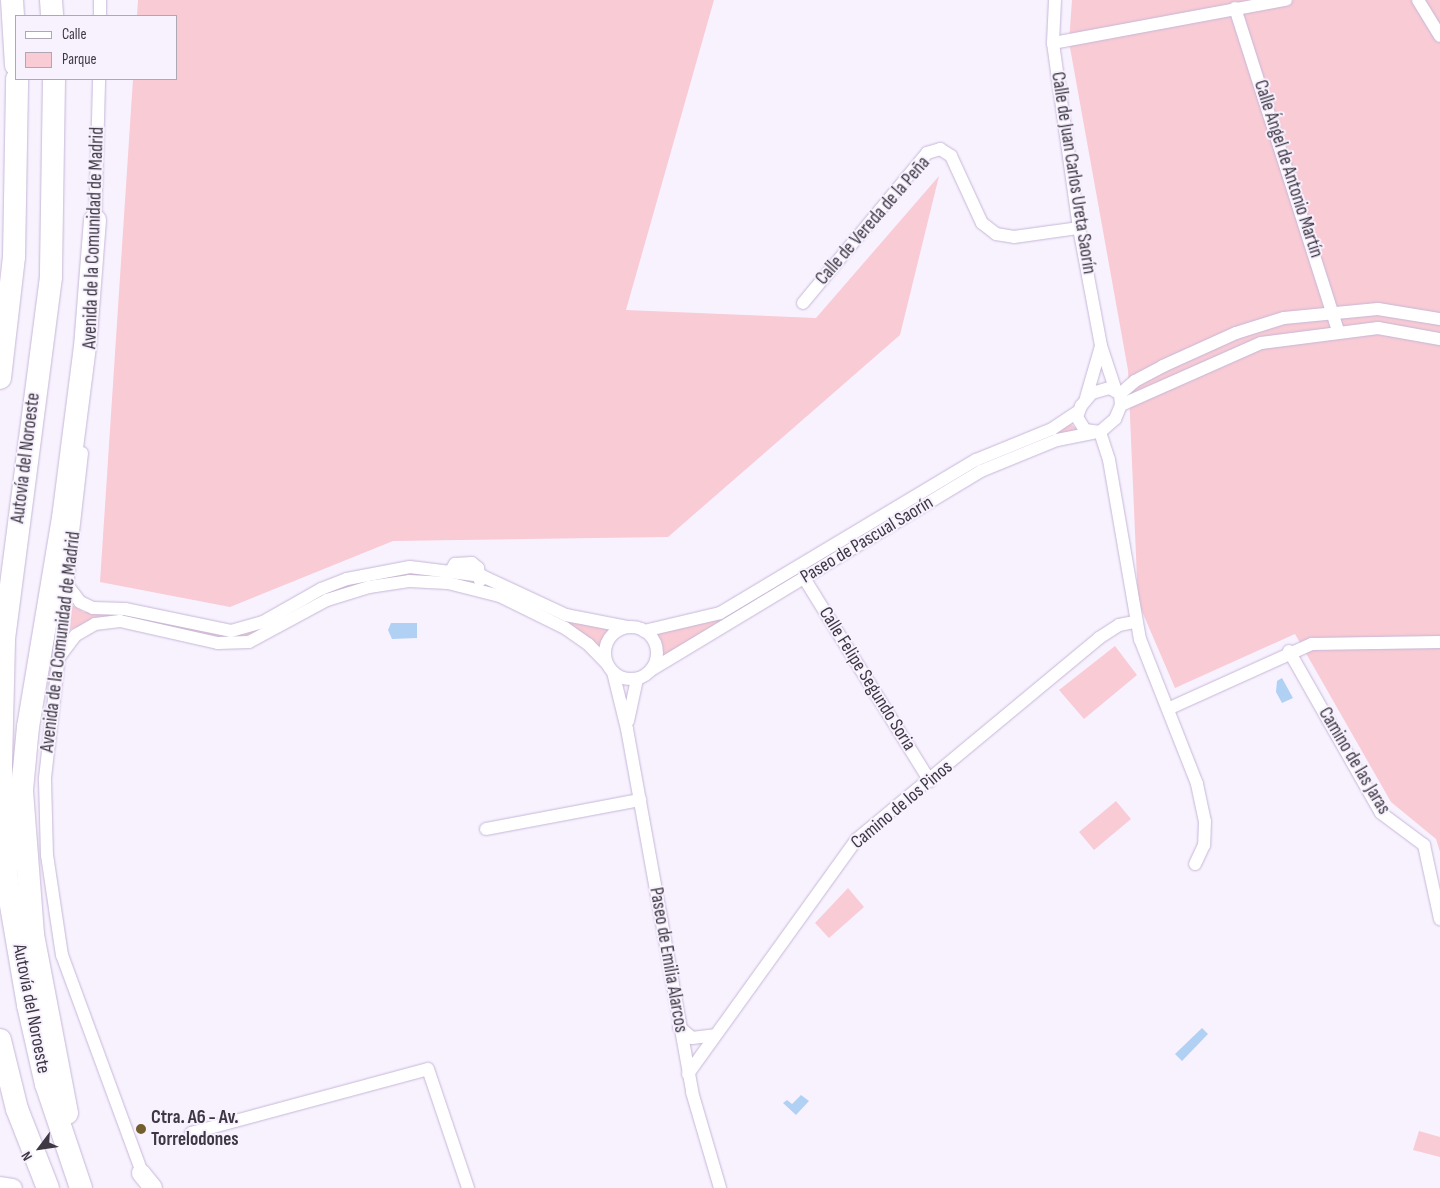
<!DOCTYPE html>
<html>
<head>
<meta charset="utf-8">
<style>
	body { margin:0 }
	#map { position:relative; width:1440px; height:1188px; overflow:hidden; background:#f8f2ff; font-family:"Sofia Sans Condensed",sans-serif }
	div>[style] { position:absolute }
	.green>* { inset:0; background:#f8cbd5 }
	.water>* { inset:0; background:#b0d0f4 }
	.roads { filter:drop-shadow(0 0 1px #c6b7d6) drop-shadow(0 0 1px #c6b7d6) }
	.street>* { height:12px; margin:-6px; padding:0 6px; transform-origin:6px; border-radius:6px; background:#fff }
	.street>.ring { margin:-6px; padding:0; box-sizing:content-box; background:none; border:12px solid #fff; border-radius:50% }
	.secondary>* { height:18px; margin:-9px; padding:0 9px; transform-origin:9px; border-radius:9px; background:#fff }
	.highway>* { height:22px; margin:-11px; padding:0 11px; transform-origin:11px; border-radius:11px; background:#fff }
	.dots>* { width:14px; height:14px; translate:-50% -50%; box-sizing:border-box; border:2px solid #f8f2ff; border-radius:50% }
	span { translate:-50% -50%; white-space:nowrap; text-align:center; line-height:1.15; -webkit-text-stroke:4px #f8f2ff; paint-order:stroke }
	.street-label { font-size:19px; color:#3e3844 }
	.poi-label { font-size:19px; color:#3e3844; font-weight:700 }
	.left { translate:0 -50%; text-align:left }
	.legend { position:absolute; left:15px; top:15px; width:162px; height:65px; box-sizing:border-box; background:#f8f2ff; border:1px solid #aea8b4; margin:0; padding:6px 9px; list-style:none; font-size:15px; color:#3e3844 }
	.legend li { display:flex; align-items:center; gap:10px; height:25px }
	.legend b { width:25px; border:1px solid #aea8b4 }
	.north { position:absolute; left:15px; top:1123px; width:50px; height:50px; -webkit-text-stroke:4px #f8f2ff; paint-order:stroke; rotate:239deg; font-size:14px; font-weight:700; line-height:20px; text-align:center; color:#3e3844 }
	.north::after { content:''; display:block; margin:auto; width:18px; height:22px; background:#3e3844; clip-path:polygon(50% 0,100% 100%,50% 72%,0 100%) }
</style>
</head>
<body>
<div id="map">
	<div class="green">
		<i style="clip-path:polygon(138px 0,714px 0,626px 310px,816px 318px,939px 176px,900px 335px,668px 537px,393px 541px,230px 607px,100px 582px,133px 79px,176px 79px,176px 16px,137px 16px)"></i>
		<i style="clip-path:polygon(1072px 0,1440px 0,1440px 852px,1436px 839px,1391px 802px,1295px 634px,1175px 688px,1138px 602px,1128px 370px,1069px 42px)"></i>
		<i style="clip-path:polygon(1071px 424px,1077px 429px,1074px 433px,981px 467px,663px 658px,661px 641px,655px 632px,698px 624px,977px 464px)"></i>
		<i style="clip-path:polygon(409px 572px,445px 576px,368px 583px,266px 631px,233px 640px,96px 619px,70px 630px,72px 605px,84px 612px,120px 612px,219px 634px,349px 583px)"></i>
		<i style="clip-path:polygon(485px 583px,571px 619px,610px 630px,600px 650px)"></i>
		<i style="clip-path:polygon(1115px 646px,1137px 675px,1084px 719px,1059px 690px)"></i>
		<i style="clip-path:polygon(1116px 801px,1131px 819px,1094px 850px,1079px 832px)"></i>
		<i style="clip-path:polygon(848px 888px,864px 907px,829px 938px,815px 923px)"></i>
		<i style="clip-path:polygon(1419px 1131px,1440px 1137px,1440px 1157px,1413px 1150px)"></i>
	</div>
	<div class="water">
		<i style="clip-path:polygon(417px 623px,417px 638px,392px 639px,388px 630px,391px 623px)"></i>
		<i style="clip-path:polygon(1282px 678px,1293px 698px,1282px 703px,1276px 692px,1277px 681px)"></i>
		<i style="clip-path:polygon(1202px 1028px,1208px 1034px,1182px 1061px,1175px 1054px)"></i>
		<i style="clip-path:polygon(801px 1095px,809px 1101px,796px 1115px,783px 1103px,787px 1100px,792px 1104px)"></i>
	</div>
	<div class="roads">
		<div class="street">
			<i style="left:1055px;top:0;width:43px;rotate:92.7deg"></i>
			<i style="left:1053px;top:43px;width:187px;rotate:82deg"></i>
			<i style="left:1079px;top:228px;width:120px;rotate:79.4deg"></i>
			<i style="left:1101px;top:346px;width:47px;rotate:71.6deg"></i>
			<i style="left:1418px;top:0;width:42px;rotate:58.6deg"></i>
			<i style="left:1235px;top:8px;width:339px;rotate:72.3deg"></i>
			<i style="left:100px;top:16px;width:16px;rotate:-90deg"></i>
			<i style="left:1053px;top:43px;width:237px;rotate:-10.5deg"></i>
			<i style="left:95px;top:226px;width:147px;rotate:-88.4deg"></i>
			<i style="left:803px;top:303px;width:195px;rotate:-50.4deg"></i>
			<i style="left:927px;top:153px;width:14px;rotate:-17deg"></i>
			<i style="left:940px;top:149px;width:13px;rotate:32deg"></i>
			<i style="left:951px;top:156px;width:74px;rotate:65.2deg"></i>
			<i style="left:982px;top:223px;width:18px;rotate:38deg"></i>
			<i style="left:996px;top:234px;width:18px;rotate:9deg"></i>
			<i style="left:1014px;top:237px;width:66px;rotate:-7.9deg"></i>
			<i style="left:1110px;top:388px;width:12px;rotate:31deg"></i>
			<i style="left:1120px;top:394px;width:11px;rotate:85deg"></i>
			<i style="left:1121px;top:405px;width:15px;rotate:113deg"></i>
			<i style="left:1115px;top:419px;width:20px;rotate:139deg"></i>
			<i style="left:1100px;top:432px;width:15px;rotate:-172deg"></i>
			<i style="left:1085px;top:430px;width:15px;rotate:-122deg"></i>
			<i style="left:1077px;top:417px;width:12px;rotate:-70deg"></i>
			<i style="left:1081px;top:406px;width:17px;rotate:-50deg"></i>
			<i style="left:1092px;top:393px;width:19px;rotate:-16deg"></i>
			<i style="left:1120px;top:394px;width:20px;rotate:-41deg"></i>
			<i style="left:1135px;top:381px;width:32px;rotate:-28deg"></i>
			<i style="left:1163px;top:366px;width:80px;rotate:-24.3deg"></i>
			<i style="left:1236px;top:333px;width:50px;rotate:-17.4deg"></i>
			<i style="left:1284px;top:318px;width:94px;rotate:-5.5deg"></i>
			<i style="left:1378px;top:309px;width:63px;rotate:9.2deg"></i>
			<i style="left:1086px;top:398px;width:54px;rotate:-73.9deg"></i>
			<i style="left:1121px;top:405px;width:153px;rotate:-23.9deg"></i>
			<i style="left:1261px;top:343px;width:118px;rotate:-7.3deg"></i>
			<i style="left:1378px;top:328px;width:63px;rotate:10.1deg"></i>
			<i style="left:1100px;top:432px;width:29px;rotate:72deg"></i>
			<i style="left:1109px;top:460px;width:182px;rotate:80.2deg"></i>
			<i style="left:1140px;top:639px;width:156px;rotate:68.5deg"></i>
			<i style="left:1197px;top:784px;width:38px;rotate:78deg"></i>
			<i style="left:1205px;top:821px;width:24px;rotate:92deg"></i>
			<i style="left:1204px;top:845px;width:21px;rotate:115deg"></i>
			<i style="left:82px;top:453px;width:329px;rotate:96.5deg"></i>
			<i style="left:45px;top:780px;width:75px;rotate:88.5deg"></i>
			<i style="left:47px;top:855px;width:101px;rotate:81.5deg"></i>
			<i style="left:62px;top:955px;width:240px;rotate:69.8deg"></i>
			<i style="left:449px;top:574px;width:12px;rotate:-59deg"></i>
			<i style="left:455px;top:564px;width:17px;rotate:-3deg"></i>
			<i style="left:472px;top:563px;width:8px;rotate:40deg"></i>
			<i style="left:478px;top:568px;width:13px;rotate:81deg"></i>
			<i style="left:804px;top:578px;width:239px;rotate:58.2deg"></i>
			<i style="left:68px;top:586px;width:20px;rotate:53deg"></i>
			<i style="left:80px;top:602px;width:14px;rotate:25deg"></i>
			<i style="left:93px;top:608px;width:32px;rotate:2deg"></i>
			<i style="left:125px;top:609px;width:108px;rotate:11.7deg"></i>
			<i style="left:231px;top:631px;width:33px;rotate:-16deg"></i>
			<i style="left:263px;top:622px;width:67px;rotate:-29.6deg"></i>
			<i style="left:321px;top:589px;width:28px;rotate:-21deg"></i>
			<i style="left:347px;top:579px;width:64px;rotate:-10.8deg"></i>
			<i style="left:410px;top:567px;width:73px;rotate:7.1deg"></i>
			<i style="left:482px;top:576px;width:93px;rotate:24.9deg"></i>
			<i style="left:566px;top:615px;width:62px;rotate:11.1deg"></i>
			<i class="ring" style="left:605px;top:627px;width:40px;height:40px"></i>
			<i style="left:644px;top:631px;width:78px;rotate:-13.3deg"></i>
			<i style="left:720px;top:613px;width:298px;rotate:-30.9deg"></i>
			<i style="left:976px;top:460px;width:82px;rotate:-22.2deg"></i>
			<i style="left:1052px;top:429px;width:32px;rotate:-34deg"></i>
			<i style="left:1289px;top:651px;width:186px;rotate:60.4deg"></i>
			<i style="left:1381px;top:813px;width:54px;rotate:36.7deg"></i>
			<i style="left:1424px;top:845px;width:76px;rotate:77.8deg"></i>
			<i style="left:60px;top:656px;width:26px;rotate:-53deg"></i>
			<i style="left:76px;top:635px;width:22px;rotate:-30deg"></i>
			<i style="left:95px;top:624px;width:25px;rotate:-7deg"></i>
			<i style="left:120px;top:621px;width:100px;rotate:12.7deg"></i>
			<i style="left:218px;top:643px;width:31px;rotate:-2deg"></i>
			<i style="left:249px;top:642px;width:89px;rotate:-28.3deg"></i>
			<i style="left:327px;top:600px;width:44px;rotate:-17.2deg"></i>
			<i style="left:369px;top:587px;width:40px;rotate:-8.5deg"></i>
			<i style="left:409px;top:581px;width:39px;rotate:3deg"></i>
			<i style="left:448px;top:583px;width:54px;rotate:14deg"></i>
			<i style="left:500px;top:596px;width:72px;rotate:26.2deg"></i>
			<i style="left:565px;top:628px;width:28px;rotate:35deg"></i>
			<i style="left:588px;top:644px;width:28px;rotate:46deg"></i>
			<i style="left:651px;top:670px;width:385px;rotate:-31.1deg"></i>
			<i style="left:981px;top:471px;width:82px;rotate:-22.2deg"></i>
			<i style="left:1057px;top:440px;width:37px;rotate:-11deg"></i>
			<i style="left:613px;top:672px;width:59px;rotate:76.2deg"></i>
			<i style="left:627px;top:729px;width:369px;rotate:79.8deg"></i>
			<i style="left:692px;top:1092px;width:100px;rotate:73.7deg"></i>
			<i style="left:1170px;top:708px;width:156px;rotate:-24.3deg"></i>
			<i style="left:1312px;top:644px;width:128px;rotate:-0.9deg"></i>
			<i style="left:628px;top:721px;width:43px;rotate:-77.9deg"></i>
			<i style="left:486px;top:829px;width:157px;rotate:-10.7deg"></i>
			<i style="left:679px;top:1027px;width:17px;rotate:40deg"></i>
			<i style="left:692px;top:1038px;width:23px;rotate:-7deg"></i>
			<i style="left:688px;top:1074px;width:289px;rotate:-54.3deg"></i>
			<i style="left:857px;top:839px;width:315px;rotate:-39.7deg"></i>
			<i style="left:1099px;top:638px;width:24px;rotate:-33deg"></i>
			<i style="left:1119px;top:625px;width:16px;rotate:-11deg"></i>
			<i style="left:191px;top:1133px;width:245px;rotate:-15.1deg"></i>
			<i style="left:428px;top:1069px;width:126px;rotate:71.4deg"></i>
		</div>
		<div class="secondary">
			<i style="left:141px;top:1173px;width:19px;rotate:51deg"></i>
			<i style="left:0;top:1186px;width:13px;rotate:9deg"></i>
		</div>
		<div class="highway">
			<i style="left:12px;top:0;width:65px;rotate:86.5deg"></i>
			<i style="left:51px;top:0;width:16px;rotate:86deg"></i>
			<i style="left:54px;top:79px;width:198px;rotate:90.9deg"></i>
			<i style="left:51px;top:277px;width:367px;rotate:97.4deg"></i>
			<i style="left:4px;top:641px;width:125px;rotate:91.4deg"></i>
			<i style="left:1px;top:766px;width:116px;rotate:87deg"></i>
			<i style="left:7px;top:882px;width:125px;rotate:80.3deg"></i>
			<i style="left:28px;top:1005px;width:81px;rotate:77.2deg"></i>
			<i style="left:46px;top:1084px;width:110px;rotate:71.4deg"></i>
			<i style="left:0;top:378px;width:122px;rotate:-83.4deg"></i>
			<i style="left:14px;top:257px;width:178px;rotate:-89deg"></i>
			<i style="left:0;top:1040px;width:71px;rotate:76.2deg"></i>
			<i style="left:17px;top:1109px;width:85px;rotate:68.6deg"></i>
			<i style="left:67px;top:1113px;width:182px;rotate:-100.8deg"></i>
			<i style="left:33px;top:934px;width:144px;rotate:-94.4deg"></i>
			<i style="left:22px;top:790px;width:63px;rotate:-84.6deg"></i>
			<i style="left:28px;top:727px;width:212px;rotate:-80.5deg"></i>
			<i style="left:63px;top:518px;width:172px;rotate:-82.7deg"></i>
			<i style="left:85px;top:347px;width:127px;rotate:-85.5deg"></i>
		</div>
	</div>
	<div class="dots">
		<i style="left:141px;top:1129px;background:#735e2d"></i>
	</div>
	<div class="street-label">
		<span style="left:1288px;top:169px;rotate:72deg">Calle Ángel de Antonio Martín</span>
		<span style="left:1073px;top:173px;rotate:81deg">Calle de Juan Carlos Ureta Saorín</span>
		<span style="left:873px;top:221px;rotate:-49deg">Calle de Vereda de la Peña</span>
		<span style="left:94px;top:238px;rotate:-88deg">Avenida de la Comunidad de Madrid</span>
		<span style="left:26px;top:458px;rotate:-83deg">Autovía del Noroeste</span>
		<span style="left:867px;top:540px;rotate:-31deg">Paseo de Pascual Saorín</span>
		<span style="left:61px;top:642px;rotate:-83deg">Avenida de la Comunidad de Madrid</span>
		<span style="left:867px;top:679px;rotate:58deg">Calle Felipe Segundo Soria</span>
		<span style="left:1354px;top:761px;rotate:59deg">Camino de las Jaras</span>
		<span style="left:902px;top:805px;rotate:-40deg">Camino de los Pinos</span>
		<span style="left:668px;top:960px;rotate:80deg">Paseo de Emilia Alarcos</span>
		<span style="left:31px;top:1009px;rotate:79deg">Autovía del Noroeste</span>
	</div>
	<div class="poi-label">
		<span class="left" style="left:151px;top:1129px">Ctra. A6 - Av.<br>Torrelodones</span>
	</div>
	<ul class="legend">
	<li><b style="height:6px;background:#fff"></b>Calle</li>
	<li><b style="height:14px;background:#f8cbd5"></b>Parque</li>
	</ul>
	<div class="north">N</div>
</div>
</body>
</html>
